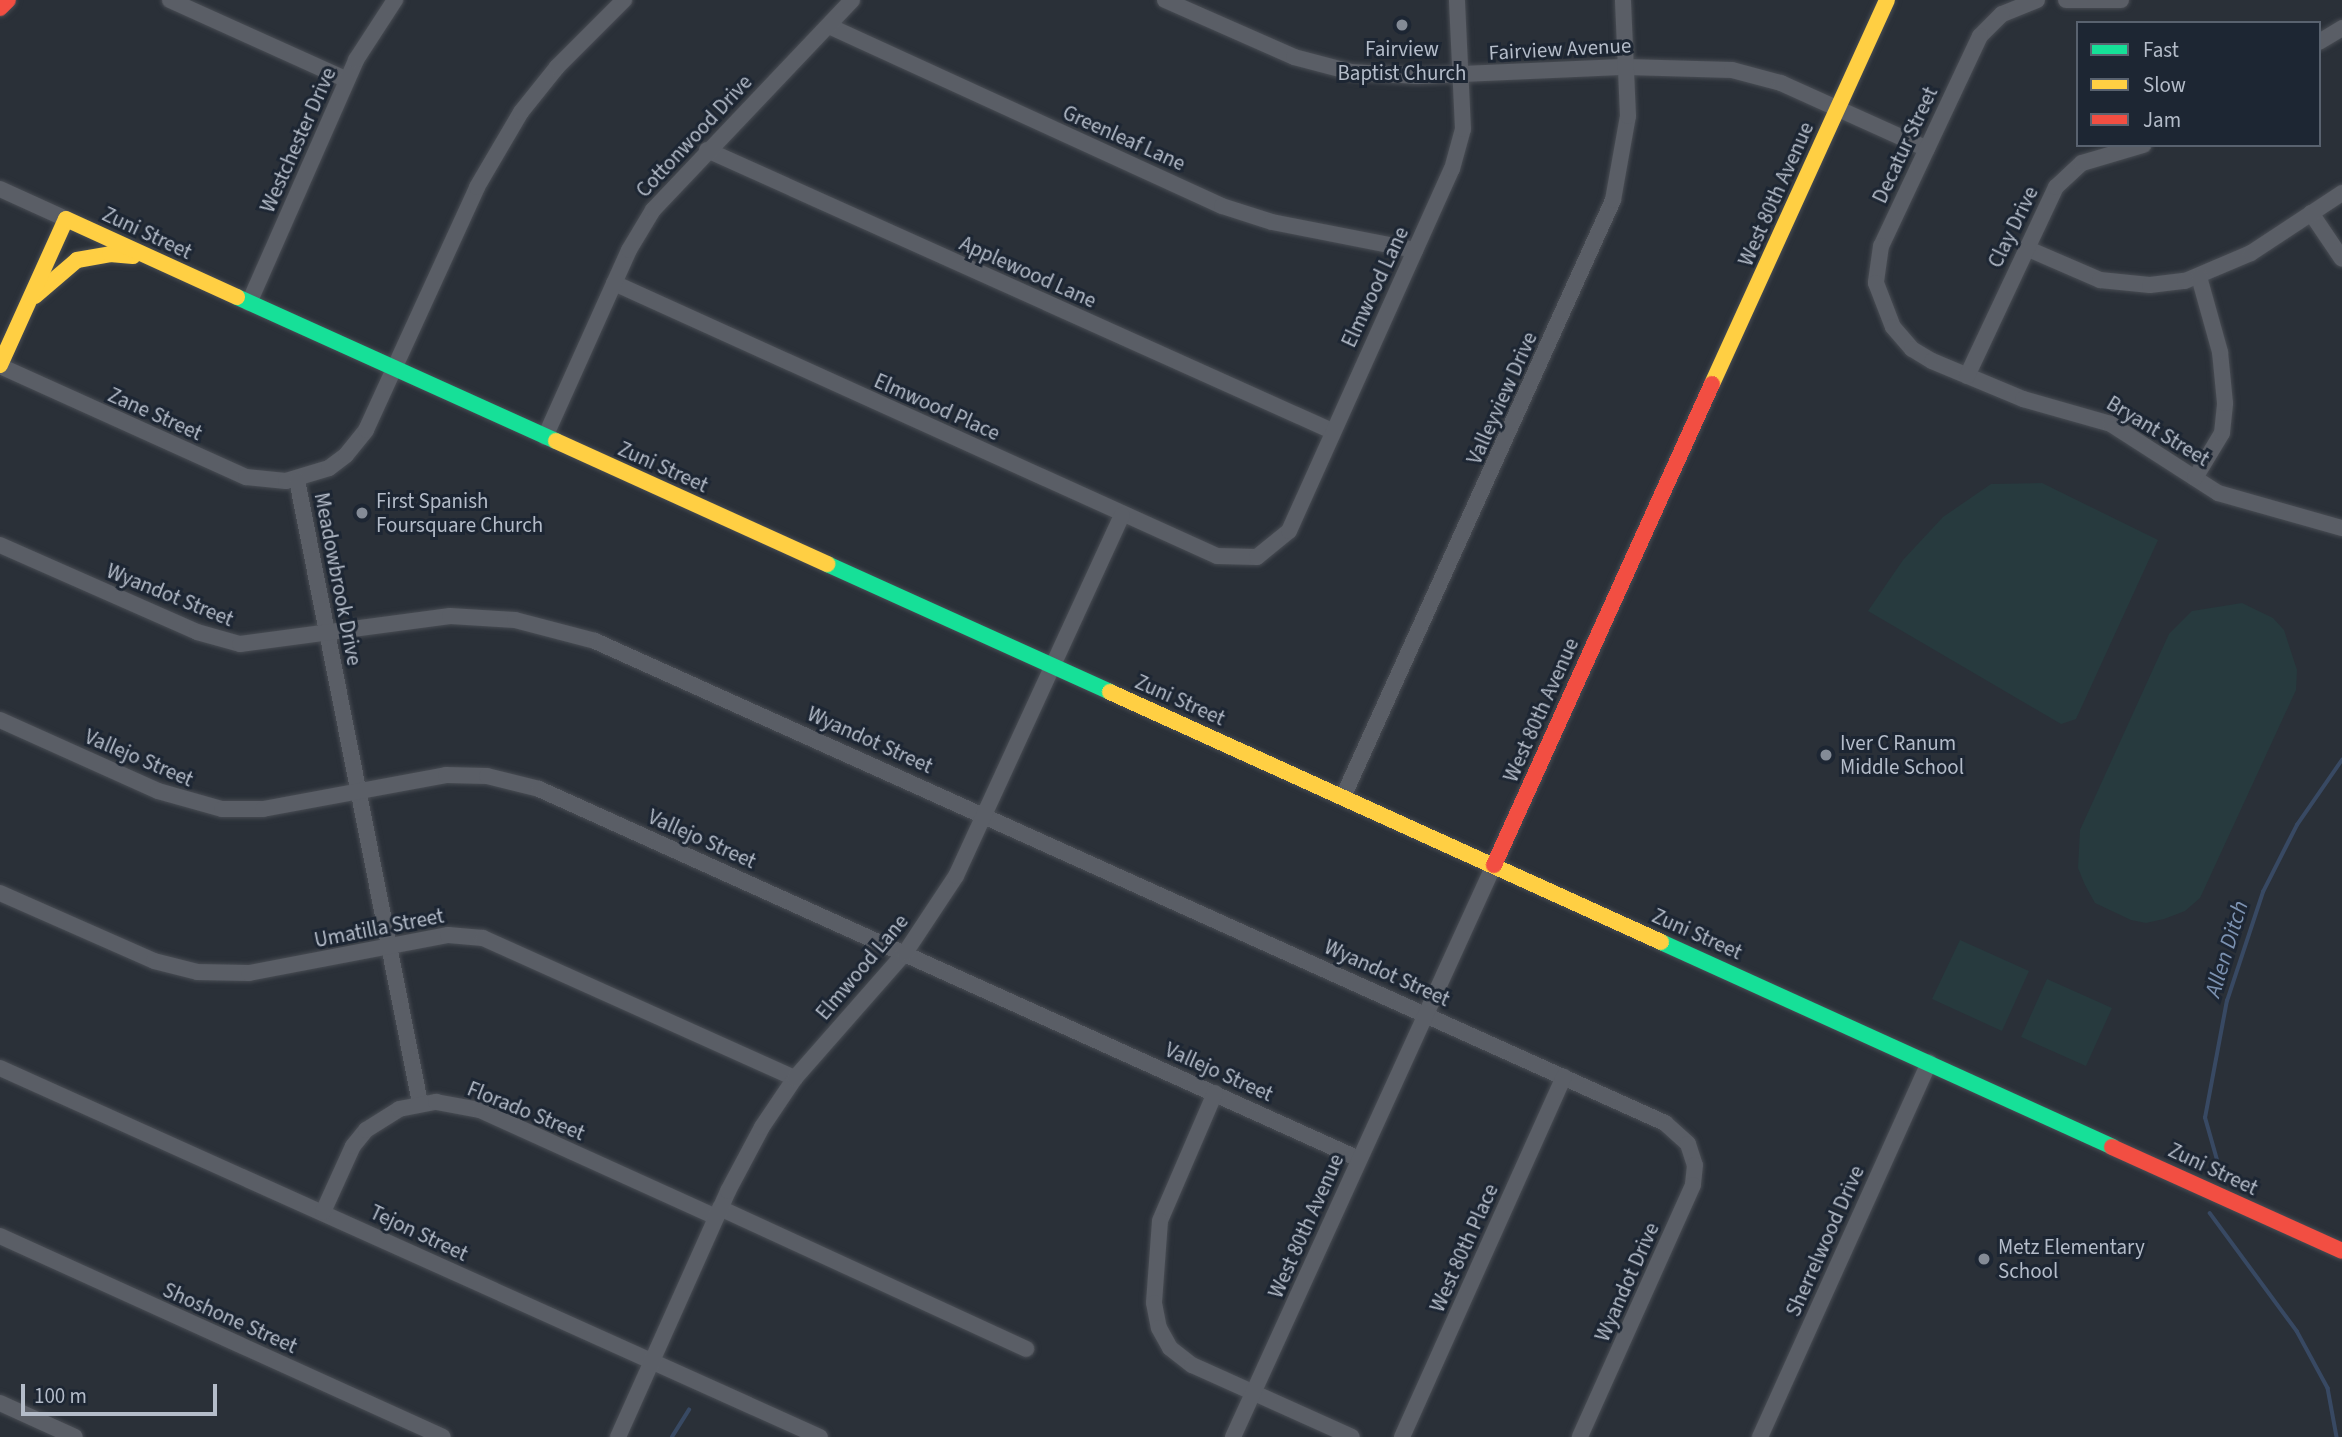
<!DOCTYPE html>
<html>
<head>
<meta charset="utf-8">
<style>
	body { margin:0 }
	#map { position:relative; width:2342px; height:1437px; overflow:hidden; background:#2a3038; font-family:"Source Sans 3",sans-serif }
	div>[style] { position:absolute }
	.green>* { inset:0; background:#273a3e }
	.stream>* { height:3.5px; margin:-1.75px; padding:0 1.75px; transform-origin:1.75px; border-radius:1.75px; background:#384963 }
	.roads { filter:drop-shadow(0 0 2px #484c53) drop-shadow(0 0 2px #484c53) }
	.street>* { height:16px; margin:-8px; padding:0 8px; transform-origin:8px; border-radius:8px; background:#5a5e66 }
	.fast>* { height:16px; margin:-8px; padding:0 8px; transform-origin:8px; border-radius:8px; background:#16e098 }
	.slow>* { height:16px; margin:-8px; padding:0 8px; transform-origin:8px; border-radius:8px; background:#ffcf43 }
	.jam>* { height:16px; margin:-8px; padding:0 8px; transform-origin:8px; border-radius:8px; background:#f24e42 }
	.dots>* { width:19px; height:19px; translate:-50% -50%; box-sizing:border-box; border:4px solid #1d2633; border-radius:50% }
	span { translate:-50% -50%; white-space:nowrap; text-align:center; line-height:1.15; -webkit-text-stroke:6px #1d2633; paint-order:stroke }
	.poi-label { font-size:21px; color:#b4bcc9 }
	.left { translate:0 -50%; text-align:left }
	.street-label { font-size:21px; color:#b4bcc9 }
	.water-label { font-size:23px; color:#7c92b1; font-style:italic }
	.legend { position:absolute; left:2076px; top:21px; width:245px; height:126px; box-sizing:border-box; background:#1d2633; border:2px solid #59626f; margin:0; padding:9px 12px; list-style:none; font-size:21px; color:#b4bcc9 }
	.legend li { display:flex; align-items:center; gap:14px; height:35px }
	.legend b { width:35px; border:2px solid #59626f }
	.scale { position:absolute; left:21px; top:1384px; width:196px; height:32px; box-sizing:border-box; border:4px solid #b4bcc9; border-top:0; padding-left:9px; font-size:21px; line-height:24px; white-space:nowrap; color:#b4bcc9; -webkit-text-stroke:5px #1d2633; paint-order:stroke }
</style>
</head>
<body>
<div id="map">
	<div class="green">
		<i style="clip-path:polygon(2042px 483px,2158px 540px,2076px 719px,2061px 724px,1868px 611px,1903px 560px,1943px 517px,1991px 484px)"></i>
		<i style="clip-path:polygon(2242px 603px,2273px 618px,2284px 630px,2297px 670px,2296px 690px,2200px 898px,2185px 911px,2164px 919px,2146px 923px,2131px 920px,2095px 903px,2085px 885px,2078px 868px,2080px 830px,2169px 634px,2192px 611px)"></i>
		<i style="clip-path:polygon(1960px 940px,2029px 971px,2002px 1031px,1932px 999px)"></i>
		<i style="clip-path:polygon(2047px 979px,2112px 1008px,2086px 1066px,2021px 1037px)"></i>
	</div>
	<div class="stream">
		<i style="left:2219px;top:1167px;width:51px;rotate:-105.9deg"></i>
		<i style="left:2205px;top:1118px;width:119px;rotate:-79.4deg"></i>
		<i style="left:2227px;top:1001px;width:115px;rotate:-71.7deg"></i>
		<i style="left:2263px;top:892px;width:75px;rotate:-63.1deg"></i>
		<i style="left:2297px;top:825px;width:79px;rotate:-55.3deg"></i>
		<i style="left:2210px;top:1213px;width:147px;rotate:53.6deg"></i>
		<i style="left:2297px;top:1331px;width:65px;rotate:61.5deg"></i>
		<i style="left:2328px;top:1388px;width:50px;rotate:79.6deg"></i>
		<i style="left:672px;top:1437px;width:32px;rotate:-58deg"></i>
	</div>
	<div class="roads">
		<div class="street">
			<i style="left:170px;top:0;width:194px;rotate:24.3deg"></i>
			<i style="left:1165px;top:0;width:141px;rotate:23.8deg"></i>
			<i style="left:1294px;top:57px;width:59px;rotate:14.7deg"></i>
			<i style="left:1351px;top:72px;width:66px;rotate:3.5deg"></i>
			<i style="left:1417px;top:76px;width:210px;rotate:-2.5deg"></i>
			<i style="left:1627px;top:67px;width:105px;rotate:1.6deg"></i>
			<i style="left:1732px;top:70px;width:51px;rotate:14.9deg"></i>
			<i style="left:1781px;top:83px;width:160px;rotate:24.3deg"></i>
			<i style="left:2037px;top:0;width:38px;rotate:158deg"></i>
			<i style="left:2002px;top:14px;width:31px;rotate:135deg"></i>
			<i style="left:1980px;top:36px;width:232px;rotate:115.2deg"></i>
			<i style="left:1881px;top:246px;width:37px;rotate:98deg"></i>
			<i style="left:1876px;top:283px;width:47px;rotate:68.9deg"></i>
			<i style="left:1893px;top:327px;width:29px;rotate:49deg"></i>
			<i style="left:1912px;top:349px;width:23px;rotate:31deg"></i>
			<i style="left:1932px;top:361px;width:99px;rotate:22.7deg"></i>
			<i style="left:2023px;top:399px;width:91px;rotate:15.9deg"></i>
			<i style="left:2111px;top:424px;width:127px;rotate:32.8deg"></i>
			<i style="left:2218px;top:493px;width:129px;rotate:15.8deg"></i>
			<i style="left:2066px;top:0;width:55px"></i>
			<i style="left:829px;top:26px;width:432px;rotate:24.6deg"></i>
			<i style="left:1222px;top:206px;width:52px;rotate:17.7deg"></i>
			<i style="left:1272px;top:222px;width:146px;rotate:11.1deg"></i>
			<i style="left:2319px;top:42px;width:27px;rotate:-31deg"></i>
			<i style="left:707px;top:150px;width:685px;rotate:24.21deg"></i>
			<i style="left:0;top:189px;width:72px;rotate:24.4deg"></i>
			<i style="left:2311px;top:213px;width:55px;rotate:56deg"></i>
			<i style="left:2026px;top:248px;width:81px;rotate:23.4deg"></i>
			<i style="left:2100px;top:280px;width:50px;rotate:5.7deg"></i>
			<i style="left:2150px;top:285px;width:35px;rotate:-7deg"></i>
			<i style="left:2185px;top:281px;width:72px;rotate:-23deg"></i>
			<i style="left:2251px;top:253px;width:109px;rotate:-33.4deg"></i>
			<i style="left:614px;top:283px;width:662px;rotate:24.36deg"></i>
			<i style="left:1217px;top:556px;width:40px;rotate:1.4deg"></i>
			<i style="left:1257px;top:557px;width:41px;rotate:-39.1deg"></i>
			<i style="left:1289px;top:531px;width:397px;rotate:-65.8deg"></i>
			<i style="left:1452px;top:169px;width:41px;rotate:-74.6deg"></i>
			<i style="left:1463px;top:129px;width:129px;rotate:-92.7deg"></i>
			<i style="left:249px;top:303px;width:266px;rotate:-66.2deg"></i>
			<i style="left:356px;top:60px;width:72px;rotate:-57deg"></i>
			<i style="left:0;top:366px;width:270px;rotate:24.3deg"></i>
			<i style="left:246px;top:477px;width:40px;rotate:5.7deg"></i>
			<i style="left:286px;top:481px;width:45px;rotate:-16.8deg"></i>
			<i style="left:329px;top:468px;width:21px;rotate:-37deg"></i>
			<i style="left:346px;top:455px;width:32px;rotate:-51deg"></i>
			<i style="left:366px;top:430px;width:267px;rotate:-65.4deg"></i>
			<i style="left:477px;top:187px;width:87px;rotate:-59.6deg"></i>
			<i style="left:521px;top:112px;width:58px;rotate:-51.3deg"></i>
			<i style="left:557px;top:67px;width:95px;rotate:-45deg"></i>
			<i style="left:1967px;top:376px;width:209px;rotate:-64.8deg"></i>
			<i style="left:2056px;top:187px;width:35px;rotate:-43deg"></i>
			<i style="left:2082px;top:163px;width:64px;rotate:-16.4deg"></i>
			<i style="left:545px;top:437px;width:205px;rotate:-65.8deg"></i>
			<i style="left:629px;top:250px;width:47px;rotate:-59deg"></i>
			<i style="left:653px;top:210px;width:289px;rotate:-46.5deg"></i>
			<i style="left:2195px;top:478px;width:52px;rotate:-59deg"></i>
			<i style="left:2222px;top:433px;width:30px;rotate:-84deg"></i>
			<i style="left:2225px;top:403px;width:51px;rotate:-95.6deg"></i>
			<i style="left:2220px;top:352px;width:78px;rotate:-105.6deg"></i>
			<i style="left:297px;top:480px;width:635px;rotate:78.83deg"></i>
			<i style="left:0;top:545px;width:215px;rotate:23.8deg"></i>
			<i style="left:197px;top:632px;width:45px;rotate:15.6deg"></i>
			<i style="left:240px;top:644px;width:212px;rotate:-7.6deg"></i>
			<i style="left:450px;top:616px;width:65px;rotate:3.5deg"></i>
			<i style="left:515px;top:620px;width:83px;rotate:14.7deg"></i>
			<i style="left:595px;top:641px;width:1174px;rotate:24.25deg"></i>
			<i style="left:1665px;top:1123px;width:31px;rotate:42deg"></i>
			<i style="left:1688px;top:1144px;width:22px;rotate:72deg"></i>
			<i style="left:1695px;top:1165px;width:20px;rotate:96deg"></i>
			<i style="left:1693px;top:1185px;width:276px;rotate:114.2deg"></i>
			<i style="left:0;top:720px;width:173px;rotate:24.2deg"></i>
			<i style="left:158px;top:791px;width:66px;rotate:15.7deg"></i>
			<i style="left:222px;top:809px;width:41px"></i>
			<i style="left:263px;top:809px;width:186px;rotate:-10.5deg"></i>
			<i style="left:446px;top:775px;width:41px;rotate:1.4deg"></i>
			<i style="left:487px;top:776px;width:54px;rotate:14deg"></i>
			<i style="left:539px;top:789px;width:900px;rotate:24.29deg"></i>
			<i style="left:1343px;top:797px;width:655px;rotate:-65.66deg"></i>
			<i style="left:1613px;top:200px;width:85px;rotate:-79.9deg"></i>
			<i style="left:1628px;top:116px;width:116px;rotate:-92.5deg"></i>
			<i style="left:0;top:893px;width:168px;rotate:23.8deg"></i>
			<i style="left:154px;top:961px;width:44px;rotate:14.3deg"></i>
			<i style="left:197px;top:972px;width:52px;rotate:1.1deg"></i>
			<i style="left:249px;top:973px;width:203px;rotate:-10.8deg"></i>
			<i style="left:448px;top:935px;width:35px;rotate:5deg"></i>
			<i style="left:483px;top:938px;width:342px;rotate:24.2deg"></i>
			<i style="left:0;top:1068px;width:899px;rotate:24.23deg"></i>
			<i style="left:1215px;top:1093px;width:139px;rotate:113.3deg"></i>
			<i style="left:1160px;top:1221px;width:82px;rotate:94.2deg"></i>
			<i style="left:1154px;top:1303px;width:25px;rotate:79deg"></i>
			<i style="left:1159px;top:1328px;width:23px;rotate:61deg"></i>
			<i style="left:1170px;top:1348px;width:28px;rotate:38deg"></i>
			<i style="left:1192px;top:1365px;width:175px;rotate:24.2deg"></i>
			<i style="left:720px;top:1208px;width:337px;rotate:24.7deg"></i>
			<i style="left:323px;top:1212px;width:72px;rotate:-65.6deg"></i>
			<i style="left:353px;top:1146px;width:21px;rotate:-51deg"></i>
			<i style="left:366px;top:1130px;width:39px;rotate:-32deg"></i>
			<i style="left:399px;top:1109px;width:38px;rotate:-11deg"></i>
			<i style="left:436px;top:1102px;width:45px;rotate:10.3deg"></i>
			<i style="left:480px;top:1110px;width:259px;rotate:24.4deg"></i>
			<i style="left:0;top:1236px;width:486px;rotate:24.4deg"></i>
			<i style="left:0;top:1403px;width:82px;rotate:24.4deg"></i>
			<i style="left:618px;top:1437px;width:269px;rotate:-65.9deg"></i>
			<i style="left:728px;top:1191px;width:72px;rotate:-62deg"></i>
			<i style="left:762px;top:1127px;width:59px;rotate:-56deg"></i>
			<i style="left:795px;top:1078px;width:167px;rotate:-48.7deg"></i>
			<i style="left:905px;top:953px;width:92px;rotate:-56.5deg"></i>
			<i style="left:956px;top:876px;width:397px;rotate:-65.3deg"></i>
			<i style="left:1233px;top:1437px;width:629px;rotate:-65.47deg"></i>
			<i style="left:1402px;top:1437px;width:395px;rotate:-65.8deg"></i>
			<i style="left:1760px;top:1437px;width:411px;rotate:-65.7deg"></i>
		</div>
		<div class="fast">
			<i style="left:237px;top:297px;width:350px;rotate:24.3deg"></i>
			<i style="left:827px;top:564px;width:311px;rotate:24.3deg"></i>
			<i style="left:1661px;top:942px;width:495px;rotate:24.4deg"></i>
		</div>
		<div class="slow">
			<i style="left:35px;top:296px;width:55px;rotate:-40.6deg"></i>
			<i style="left:77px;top:260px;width:34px;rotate:-10deg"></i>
			<i style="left:110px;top:254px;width:23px;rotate:5deg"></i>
			<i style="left:0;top:365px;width:160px;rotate:-65.7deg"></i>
			<i style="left:66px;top:219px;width:188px;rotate:24.5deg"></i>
			<i style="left:1712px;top:384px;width:422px;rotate:-65.5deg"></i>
			<i style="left:556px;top:441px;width:298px;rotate:24.4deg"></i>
			<i style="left:1110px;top:692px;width:605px;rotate:24.4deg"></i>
		</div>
		<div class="jam">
			<i style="left:0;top:8px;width:11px;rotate:-45deg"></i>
			<i style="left:1494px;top:865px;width:528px;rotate:-65.62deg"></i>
			<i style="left:2112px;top:1147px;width:252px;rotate:24.3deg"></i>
		</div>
	</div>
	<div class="dots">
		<i style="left:1402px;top:25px;background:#848b96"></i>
		<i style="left:362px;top:513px;background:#848b96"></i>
		<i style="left:1826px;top:755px;background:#848b96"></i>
		<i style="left:1984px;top:1259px;background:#848b96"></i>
	</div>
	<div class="poi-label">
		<span style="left:1402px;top:61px">Fairview<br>Baptist Church</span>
		<span class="left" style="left:376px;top:513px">First Spanish<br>Foursquare Church</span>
		<span class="left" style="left:1840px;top:755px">Iver C Ranum<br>Middle School</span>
		<span class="left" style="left:1998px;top:1259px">Metz Elementary<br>School</span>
	</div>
	<div class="street-label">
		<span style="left:1560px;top:49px;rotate:-3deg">Fairview Avenue</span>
		<span style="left:694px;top:136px;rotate:-47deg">Cottonwood Drive</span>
		<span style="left:1124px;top:138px;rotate:24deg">Greenleaf Lane</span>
		<span style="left:298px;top:140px;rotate:-66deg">Westchester Drive</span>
		<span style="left:1905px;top:145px;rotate:-65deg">Decatur Street</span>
		<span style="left:1776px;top:194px;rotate:-66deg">West 80th Avenue</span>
		<span style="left:2013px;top:227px;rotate:-64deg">Clay Drive</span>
		<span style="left:147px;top:233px;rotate:25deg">Zuni Street</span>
		<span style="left:1028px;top:272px;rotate:24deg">Applewood Lane</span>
		<span style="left:1375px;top:287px;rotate:-65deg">Elmwood Lane</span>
		<span style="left:1502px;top:398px;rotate:-66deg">Valleyview Drive</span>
		<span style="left:937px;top:407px;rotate:24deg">Elmwood Place</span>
		<span style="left:155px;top:414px;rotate:24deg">Zane Street</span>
		<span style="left:2158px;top:431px;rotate:31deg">Bryant Street</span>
		<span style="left:663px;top:467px;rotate:24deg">Zuni Street</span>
		<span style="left:338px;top:579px;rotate:79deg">Meadowbrook Drive</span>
		<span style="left:170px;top:595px;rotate:22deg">Wyandot Street</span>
		<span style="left:1180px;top:700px;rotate:24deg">Zuni Street</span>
		<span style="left:1541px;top:710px;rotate:-66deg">West 80th Avenue</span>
		<span style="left:870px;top:740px;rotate:24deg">Wyandot Street</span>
		<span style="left:139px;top:758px;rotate:23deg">Vallejo Street</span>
		<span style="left:702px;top:839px;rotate:24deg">Vallejo Street</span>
		<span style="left:379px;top:928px;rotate:-11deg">Umatilla Street</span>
		<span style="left:1697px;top:934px;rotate:24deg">Zuni Street</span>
		<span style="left:862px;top:967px;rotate:-50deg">Elmwood Lane</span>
		<span style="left:1387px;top:973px;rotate:24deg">Wyandot Street</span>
		<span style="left:1219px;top:1072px;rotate:24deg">Vallejo Street</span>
		<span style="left:526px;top:1111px;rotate:22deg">Florado Street</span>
		<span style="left:2213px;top:1169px;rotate:25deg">Zuni Street</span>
		<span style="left:1306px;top:1226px;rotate:-66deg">West 80th Avenue</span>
		<span style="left:419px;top:1233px;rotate:25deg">Tejon Street</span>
		<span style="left:1825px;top:1241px;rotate:-66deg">Sherrelwood Drive</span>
		<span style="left:1464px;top:1248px;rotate:-66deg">West 80th Place</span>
		<span style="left:1627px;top:1282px;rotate:-66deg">Wyandot Drive</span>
		<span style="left:230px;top:1318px;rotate:24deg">Shoshone Street</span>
	</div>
	<div class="water-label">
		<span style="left:2227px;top:949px;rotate:-73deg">Allen Ditch</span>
	</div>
	<ul class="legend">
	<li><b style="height:9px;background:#16e098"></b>Fast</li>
	<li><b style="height:9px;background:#ffcf43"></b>Slow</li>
	<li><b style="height:9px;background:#f24e42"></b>Jam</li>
	</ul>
	<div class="scale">100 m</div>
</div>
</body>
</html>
